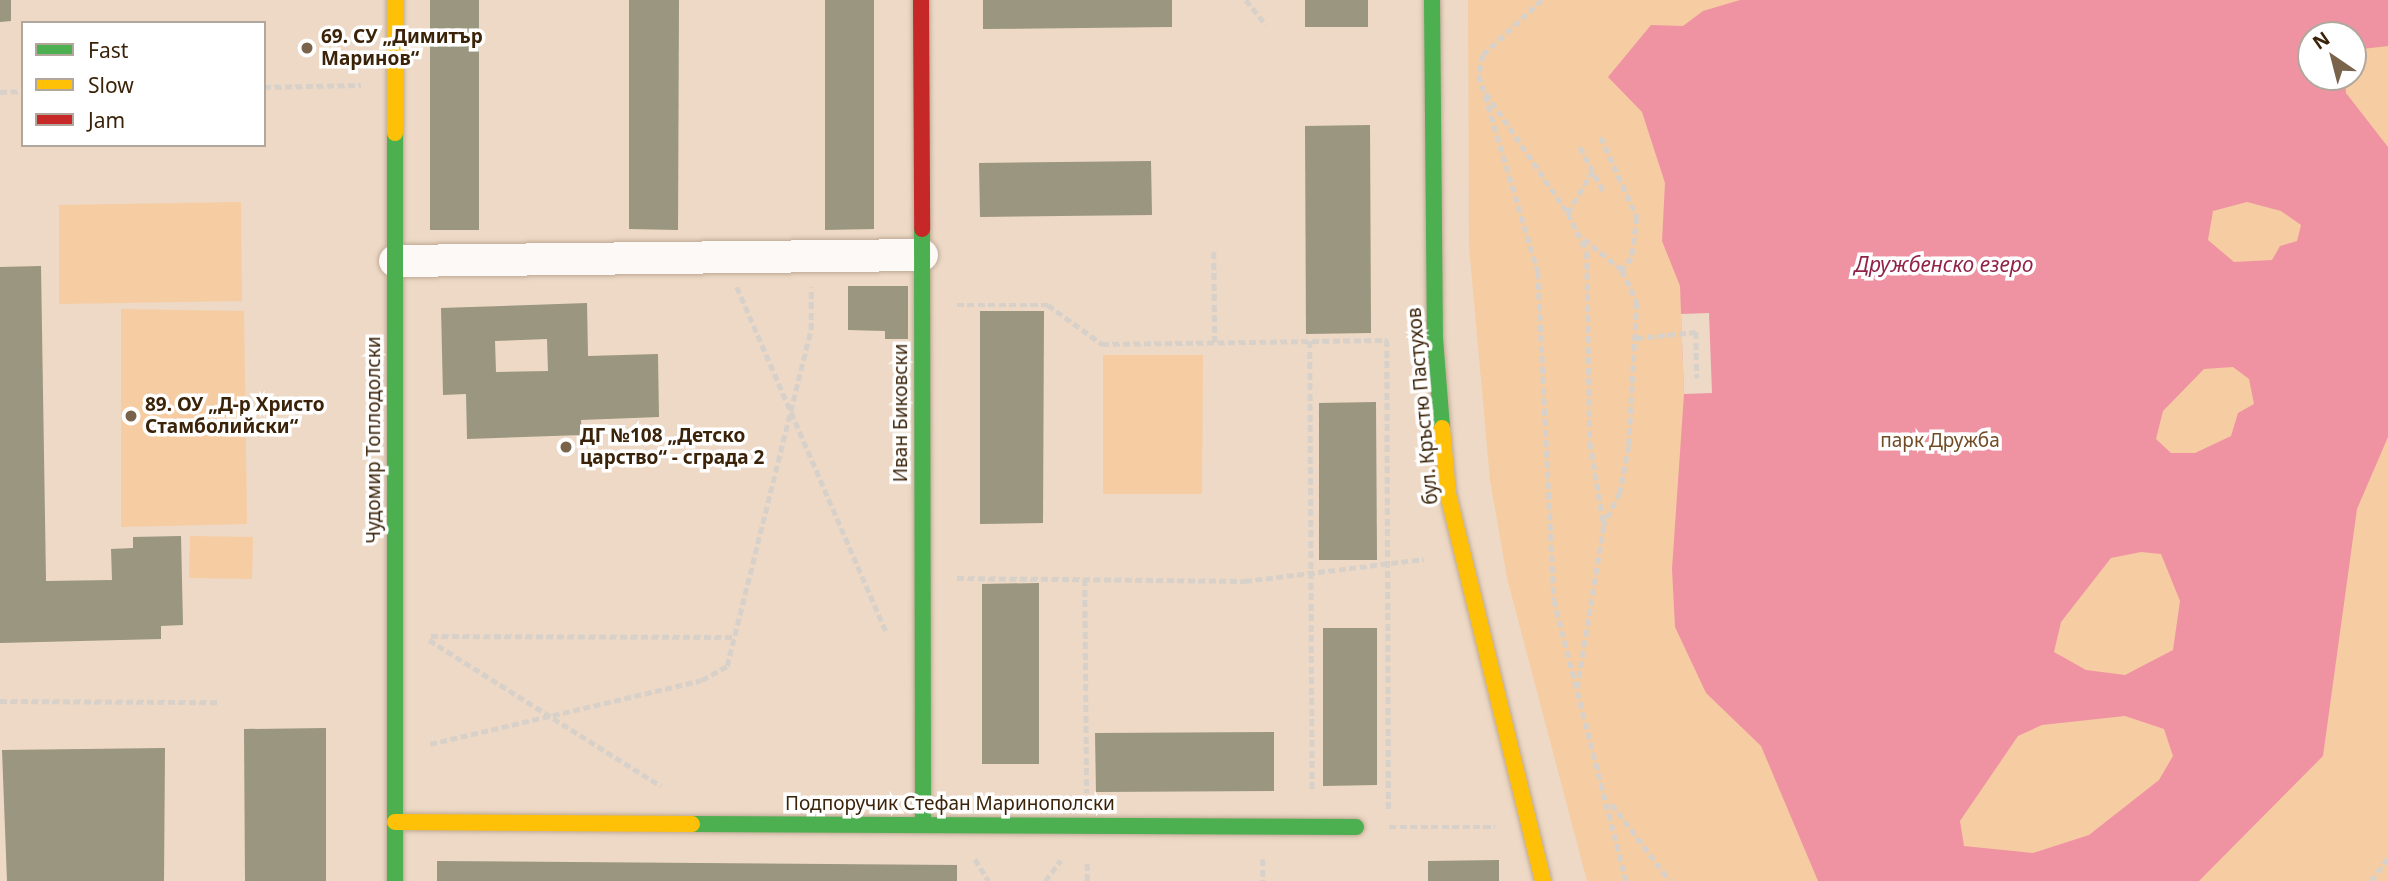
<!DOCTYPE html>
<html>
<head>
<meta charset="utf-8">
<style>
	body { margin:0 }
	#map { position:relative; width:2388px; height:881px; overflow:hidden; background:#edd9c5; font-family:"Noto Sans",sans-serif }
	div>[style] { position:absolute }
	.green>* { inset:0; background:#f6cca3 }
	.water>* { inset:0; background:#ef93a3 }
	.pier>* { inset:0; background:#edd9c5 }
	.building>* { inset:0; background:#9a967f }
	.path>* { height:4.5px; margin-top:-2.25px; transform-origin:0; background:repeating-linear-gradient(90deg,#d8d1ca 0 7px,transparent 0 10.5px) }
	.roads { filter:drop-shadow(0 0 2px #bea995) drop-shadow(0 0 2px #bea995) }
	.street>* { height:32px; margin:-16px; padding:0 16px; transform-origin:16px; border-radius:16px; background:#fcf9f6 }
	.fast>* { height:16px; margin:-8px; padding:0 8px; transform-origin:8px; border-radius:8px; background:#4caf50 }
	.slow>* { height:16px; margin:-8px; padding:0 8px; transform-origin:8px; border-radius:8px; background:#ffc107 }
	.jam>* { height:16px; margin:-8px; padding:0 8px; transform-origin:8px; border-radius:8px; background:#c62828 }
	.dots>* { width:19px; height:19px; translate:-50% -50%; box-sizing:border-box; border:4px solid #fff; border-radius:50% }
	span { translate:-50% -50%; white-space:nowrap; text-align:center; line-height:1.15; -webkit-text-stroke:7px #fff; paint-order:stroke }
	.poi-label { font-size:19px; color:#3b2309; font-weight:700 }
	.left { translate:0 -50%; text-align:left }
	.street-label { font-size:19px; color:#3b2309 }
	.park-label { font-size:19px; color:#704b24 }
	.water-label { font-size:21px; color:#922348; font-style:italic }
	.legend { position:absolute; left:21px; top:21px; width:245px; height:126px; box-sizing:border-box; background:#fff; border:2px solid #b1a79d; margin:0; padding:9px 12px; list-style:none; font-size:21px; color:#3b2309 }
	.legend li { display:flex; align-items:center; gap:14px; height:35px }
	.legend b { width:35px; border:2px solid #b1a79d }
	.north { position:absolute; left:2297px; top:21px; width:70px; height:70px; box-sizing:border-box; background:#fff; border:2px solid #b1a79d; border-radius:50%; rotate:325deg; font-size:19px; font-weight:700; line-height:28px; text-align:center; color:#3b2309 }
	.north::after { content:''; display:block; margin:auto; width:24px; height:32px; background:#79634b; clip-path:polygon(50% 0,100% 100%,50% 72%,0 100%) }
</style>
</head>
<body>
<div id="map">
	<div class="green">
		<i style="clip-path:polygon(evenodd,1468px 0,2388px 0,2388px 881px,1587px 881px,1507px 578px,1490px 480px,1469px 246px,1468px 0,2311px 35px,2353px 35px,2353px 77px,2311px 77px,2311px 35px)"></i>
		<i style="clip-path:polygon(241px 202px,242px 301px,59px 304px,59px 205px)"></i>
		<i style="clip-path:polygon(121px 309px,244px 311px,247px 524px,121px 527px)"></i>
		<i style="clip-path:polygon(1103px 355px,1203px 355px,1202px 494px,1103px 494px)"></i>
		<i style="clip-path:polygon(190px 536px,253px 537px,252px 579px,189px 578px)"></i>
	</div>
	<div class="water">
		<i style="clip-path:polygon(evenodd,1740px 0,2388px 0,2388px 46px,2362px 49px,2353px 58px,2353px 35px,2311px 35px,2311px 77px,2345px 77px,2346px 93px,2388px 147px,2388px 437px,2357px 509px,2323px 756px,2199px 881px,1818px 881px,1761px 746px,1706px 693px,1675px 627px,1672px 569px,1684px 394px,1680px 286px,1662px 241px,1665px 183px,1642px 112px,1608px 77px,1651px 25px,1683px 26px,1703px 11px,1740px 0,2247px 202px,2281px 211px,2301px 225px,2297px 241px,2280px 246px,2272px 260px,2234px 262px,2208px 240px,2213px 211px,2247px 202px,1740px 0,2233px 367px,2249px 379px,2254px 404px,2238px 413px,2231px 436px,2195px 453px,2171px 453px,2156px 439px,2163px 411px,2204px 369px,2233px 367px,1740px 0,2141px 552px,2161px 554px,2180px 601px,2173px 650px,2125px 675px,2086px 670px,2054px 652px,2061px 622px,2111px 558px,2141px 552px,1740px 0,2125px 716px,2164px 729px,2173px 756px,2159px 780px,2089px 835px,2033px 853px,1964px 846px,1960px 821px,2018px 736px,2042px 725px,2125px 716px)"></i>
	</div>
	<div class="pier">
		<i style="clip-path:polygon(1709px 313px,1712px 393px,1684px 394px,1681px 314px)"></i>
	</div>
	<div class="building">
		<i style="clip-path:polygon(0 0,11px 0,11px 21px,0 22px)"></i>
		<i style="clip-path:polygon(430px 0,479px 0,479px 230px,430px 230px)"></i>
		<i style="clip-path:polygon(629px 0,679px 0,678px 230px,629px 229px)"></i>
		<i style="clip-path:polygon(825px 0,874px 0,874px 229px,825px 230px)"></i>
		<i style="clip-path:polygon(983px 0,1172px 0,1172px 27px,983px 29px)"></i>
		<i style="clip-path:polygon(1305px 0,1368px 0,1368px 27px,1305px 27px)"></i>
		<i style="clip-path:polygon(1370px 125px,1371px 333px,1306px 334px,1305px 126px)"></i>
		<i style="clip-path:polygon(1151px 161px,1152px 215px,980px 217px,979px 163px)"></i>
		<i style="clip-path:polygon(41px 266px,46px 581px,112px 580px,111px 549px,133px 548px,133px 537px,181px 536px,183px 625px,161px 626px,161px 639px,0 643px,0 267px)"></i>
		<i style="clip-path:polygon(848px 286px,908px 286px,908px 339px,885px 339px,885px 331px,848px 330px)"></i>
		<i style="clip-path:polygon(evenodd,587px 303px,588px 356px,658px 354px,659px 417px,581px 420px,582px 435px,467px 439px,466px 394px,443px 395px,441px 308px,587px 303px,547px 339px,548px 371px,496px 372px,495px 341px,547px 339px)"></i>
		<i style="clip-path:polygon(980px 311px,1044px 311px,1043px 523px,980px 524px)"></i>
		<i style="clip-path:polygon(1376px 402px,1377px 560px,1319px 560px,1319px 403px)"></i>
		<i style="clip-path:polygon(1039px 583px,1039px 764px,982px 764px,982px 584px)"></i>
		<i style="clip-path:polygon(1323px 628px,1377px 628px,1377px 785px,1323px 786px)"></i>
		<i style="clip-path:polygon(326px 728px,326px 881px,245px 881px,244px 729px)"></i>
		<i style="clip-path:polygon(1274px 732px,1274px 791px,1096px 792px,1095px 733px)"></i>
		<i style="clip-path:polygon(165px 748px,164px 881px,7px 881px,2px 750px)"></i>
		<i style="clip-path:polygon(1499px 860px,1499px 881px,1428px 881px,1428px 861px)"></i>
		<i style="clip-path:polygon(437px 861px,957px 865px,957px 881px,437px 881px)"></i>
	</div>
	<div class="path">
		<i style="left:1246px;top:0;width:32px;rotate:51deg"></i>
		<i style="left:1542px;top:0;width:81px;rotate:137deg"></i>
		<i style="left:1483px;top:55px;width:20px;rotate:101deg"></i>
		<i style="left:1479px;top:75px;width:206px;rotate:73.3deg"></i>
		<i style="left:1538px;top:272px;width:328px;rotate:87.2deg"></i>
		<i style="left:1554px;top:600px;width:290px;rotate:75.6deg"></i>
		<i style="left:264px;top:87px;width:97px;rotate:-1.2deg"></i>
		<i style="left:0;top:92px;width:23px;rotate:-2deg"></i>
		<i style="left:1486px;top:93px;width:145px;rotate:55.7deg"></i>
		<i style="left:1568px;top:213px;width:43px;rotate:64deg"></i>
		<i style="left:1587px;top:252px;width:190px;rotate:89.1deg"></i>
		<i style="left:1590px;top:442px;width:85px;rotate:80.5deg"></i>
		<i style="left:1604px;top:526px;width:167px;rotate:99.3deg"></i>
		<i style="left:1601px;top:137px;width:88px;rotate:65.8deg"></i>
		<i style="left:1637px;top:217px;width:41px;rotate:97deg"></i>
		<i style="left:1632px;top:258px;width:16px;rotate:130deg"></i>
		<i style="left:1580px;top:147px;width:53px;rotate:62deg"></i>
		<i style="left:1568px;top:213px;width:48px;rotate:-60.3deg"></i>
		<i style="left:1584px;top:239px;width:49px;rotate:39.2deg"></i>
		<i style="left:1622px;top:270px;width:35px;rotate:65deg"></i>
		<i style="left:1637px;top:302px;width:144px;rotate:93.2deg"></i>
		<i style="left:1629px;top:446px;width:48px;rotate:100.8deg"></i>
		<i style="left:1620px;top:493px;width:36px;rotate:117deg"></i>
		<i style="left:1214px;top:252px;width:90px;rotate:89.4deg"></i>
		<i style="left:737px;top:287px;width:376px;rotate:66.6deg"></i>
		<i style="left:957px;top:305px;width:91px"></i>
		<i style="left:1048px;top:305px;width:67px;rotate:35.8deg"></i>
		<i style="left:1102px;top:344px;width:285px;rotate:-0.8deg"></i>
		<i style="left:1387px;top:340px;width:472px;rotate:89.8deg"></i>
		<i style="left:1637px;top:338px;width:59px;rotate:-5.8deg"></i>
		<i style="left:1696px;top:332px;width:46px;rotate:88.8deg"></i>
		<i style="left:1310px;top:341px;width:450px;rotate:89.7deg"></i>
		<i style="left:957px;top:578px;width:288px;rotate:0.6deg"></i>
		<i style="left:1245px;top:581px;width:180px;rotate:-7deg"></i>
		<i style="left:1085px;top:579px;width:214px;rotate:89.5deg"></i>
		<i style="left:431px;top:636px;width:304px;rotate:0.2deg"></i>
		<i style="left:429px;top:640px;width:274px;rotate:32.2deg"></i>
		<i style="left:0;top:701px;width:220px;rotate:0.3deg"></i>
		<i style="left:430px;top:744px;width:279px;rotate:-13.2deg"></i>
		<i style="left:702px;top:680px;width:29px;rotate:-29deg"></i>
		<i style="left:727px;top:666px;width:346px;rotate:-76deg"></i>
		<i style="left:811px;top:330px;width:43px;rotate:-90deg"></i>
		<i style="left:1612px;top:804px;width:96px;rotate:53deg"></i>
		<i style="left:1389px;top:827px;width:106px"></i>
		<i style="left:975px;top:859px;width:26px;rotate:58deg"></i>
		<i style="left:1263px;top:859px;width:22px;rotate:90deg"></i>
		<i style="left:1045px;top:881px;width:26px;rotate:-53deg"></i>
		<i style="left:1087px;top:881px;width:20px;rotate:-90deg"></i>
		<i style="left:2371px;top:881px;width:29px;rotate:-54deg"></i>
	</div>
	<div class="roads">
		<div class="street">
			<i style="left:395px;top:261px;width:527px;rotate:-0.65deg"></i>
		</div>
		<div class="fast">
			<i style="left:1432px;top:0;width:339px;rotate:89.5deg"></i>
			<i style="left:1435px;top:339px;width:89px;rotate:85.5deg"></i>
			<i style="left:395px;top:133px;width:748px;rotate:90deg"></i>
			<i style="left:922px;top:229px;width:596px;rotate:89.9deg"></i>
			<i style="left:692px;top:824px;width:664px;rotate:0.26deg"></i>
		</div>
		<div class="slow">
			<i style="left:395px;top:0;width:133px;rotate:90deg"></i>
			<i style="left:1442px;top:428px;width:66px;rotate:84.8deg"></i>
			<i style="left:1448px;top:494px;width:398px;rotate:76.2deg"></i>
			<i style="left:395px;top:822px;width:297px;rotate:0.4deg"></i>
		</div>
		<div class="jam">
			<i style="left:921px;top:0;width:229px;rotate:89.7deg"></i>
		</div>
	</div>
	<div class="dots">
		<i style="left:307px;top:48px;background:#79634b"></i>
		<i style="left:131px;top:416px;background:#79634b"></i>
		<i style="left:566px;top:447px;background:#79634b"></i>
	</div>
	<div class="poi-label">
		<span class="left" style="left:321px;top:48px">69. СУ „Димитър<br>Маринов“</span>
		<span class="left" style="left:145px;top:416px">89. ОУ „Д-р Христо<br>Стамболийски“</span>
		<span class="left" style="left:580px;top:447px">ДГ №108 „Детско<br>царство“ - сграда 2</span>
	</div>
	<div class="street-label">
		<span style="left:1423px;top:406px;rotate:-95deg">бул. Кръстю Пастухов</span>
		<span style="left:901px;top:413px;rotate:-90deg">Иван Биковски</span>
		<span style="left:374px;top:440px;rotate:-90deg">Чудомир Топлодолски</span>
		<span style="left:950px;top:804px">Подпоручик Стефан Маринополски</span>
	</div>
	<div class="park-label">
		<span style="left:1940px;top:441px">парк Дружба</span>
	</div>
	<div class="water-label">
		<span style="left:1944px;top:264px">Дружбенско езеро</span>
	</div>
	<ul class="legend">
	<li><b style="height:9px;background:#4caf50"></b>Fast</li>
	<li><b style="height:9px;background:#ffc107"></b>Slow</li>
	<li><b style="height:9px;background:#c62828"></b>Jam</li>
	</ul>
	<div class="north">N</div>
</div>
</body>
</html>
